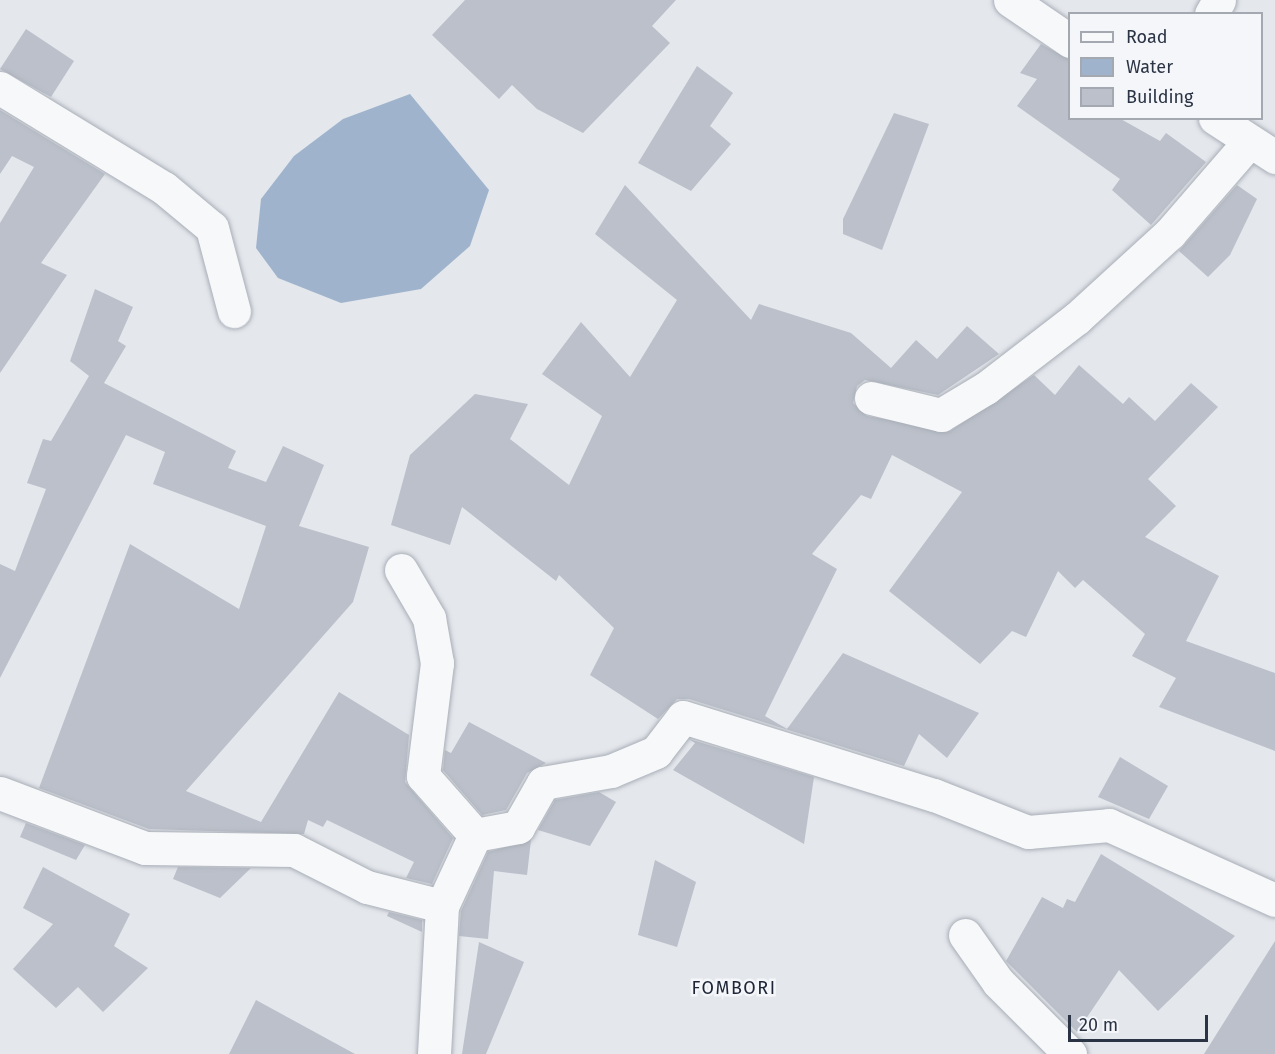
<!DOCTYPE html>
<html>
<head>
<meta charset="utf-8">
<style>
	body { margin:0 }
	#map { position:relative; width:1275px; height:1054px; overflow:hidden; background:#e4e7ec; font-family:"Fira Sans",sans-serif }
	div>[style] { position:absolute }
	.water>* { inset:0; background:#9fb4cc }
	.building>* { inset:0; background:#bbc0ca }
	.roads { filter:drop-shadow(0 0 2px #a9aeb7) drop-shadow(0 0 2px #a9aeb7) }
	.minor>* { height:33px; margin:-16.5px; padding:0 16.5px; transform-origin:16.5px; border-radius:16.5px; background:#f7f8fa }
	span { translate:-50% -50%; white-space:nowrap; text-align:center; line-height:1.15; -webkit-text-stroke:5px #f4f6f9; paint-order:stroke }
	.quarter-label { font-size:18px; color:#1d2536; letter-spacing:1.5px }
	.legend { position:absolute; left:1068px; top:12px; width:195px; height:108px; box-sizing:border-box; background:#f4f6f9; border:2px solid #a4a8b1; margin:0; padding:8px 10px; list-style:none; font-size:18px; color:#2b3445 }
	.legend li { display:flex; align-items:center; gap:12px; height:30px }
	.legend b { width:30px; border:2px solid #a4a8b1 }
	.scale { position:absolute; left:1068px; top:1015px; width:140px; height:27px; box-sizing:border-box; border:3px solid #2b3445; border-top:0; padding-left:8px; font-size:18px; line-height:21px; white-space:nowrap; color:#2b3445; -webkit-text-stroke:4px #f4f6f9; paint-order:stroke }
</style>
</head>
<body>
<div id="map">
	<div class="water">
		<i style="clip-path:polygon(410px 94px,489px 190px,470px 246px,421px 289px,341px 303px,278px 278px,256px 248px,261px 199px,294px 156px,343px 119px)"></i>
	</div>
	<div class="building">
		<i style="clip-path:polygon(465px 0,676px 0,652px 26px,670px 43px,583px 133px,537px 109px,512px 85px,499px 99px,432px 35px)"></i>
		<i style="clip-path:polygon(26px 29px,74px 61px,51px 97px,0 69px)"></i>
		<i style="clip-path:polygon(1041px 44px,1070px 60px,1070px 118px,1119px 118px,1160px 141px,1166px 133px,1206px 162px,1151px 225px,1112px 190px,1120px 179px,1017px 106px,1037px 79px,1020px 73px)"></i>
		<i style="clip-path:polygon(697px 66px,733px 93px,710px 126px,731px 144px,691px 191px,638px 163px)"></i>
		<i style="clip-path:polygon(0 110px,105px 174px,41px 263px,67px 275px,0 373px,0 223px,34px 167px,12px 156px,0 174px)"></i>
		<i style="clip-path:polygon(894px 113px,929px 124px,882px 250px,843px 234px,843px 219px)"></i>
		<i style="clip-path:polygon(625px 185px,751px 320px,759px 304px,851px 333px,891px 368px,916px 340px,937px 359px,967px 326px,999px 354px,938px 395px,865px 380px,857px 386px,853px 403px,867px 416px,950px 431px,1034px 375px,1055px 395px,1079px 365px,1123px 404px,1129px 397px,1155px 421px,1191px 383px,1218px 407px,1148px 479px,1176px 506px,1145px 537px,1219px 576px,1186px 641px,1275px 673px,1275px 751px,1159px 707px,1176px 678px,1132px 656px,1145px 634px,1083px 580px,1075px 588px,1058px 571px,1026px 637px,1012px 631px,980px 664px,889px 591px,962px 492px,892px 455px,871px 499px,861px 495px,812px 554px,837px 569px,765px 716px,787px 729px,843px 653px,979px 713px,947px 758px,919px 734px,904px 766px,689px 699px,677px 699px,658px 719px,590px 675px,614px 628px,559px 575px,556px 581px,462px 507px,450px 545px,391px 525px,410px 455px,475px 394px,528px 404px,510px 439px,569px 485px,602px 416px,542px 374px,581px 322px,630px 377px,677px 300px,595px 234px)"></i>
		<i style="clip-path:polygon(1237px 185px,1257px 199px,1230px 255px,1208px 277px,1179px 251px)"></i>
		<i style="clip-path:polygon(95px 289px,133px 307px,118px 341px,126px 346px,104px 383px,236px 451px,228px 468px,266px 482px,283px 446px,324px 465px,299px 526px,369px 547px,353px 602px,186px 791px,261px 822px,339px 692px,409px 735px,405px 782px,453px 838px,432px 884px,406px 878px,414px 862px,327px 820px,323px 827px,308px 820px,304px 834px,149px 829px,39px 788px,130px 544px,239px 609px,266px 526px,153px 484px,165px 452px,126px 435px,0 678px,0 564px,15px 571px,46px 489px,27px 483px,43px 439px,51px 441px,89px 376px,70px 361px)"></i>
		<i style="clip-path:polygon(469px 722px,546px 763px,527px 773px,506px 810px,482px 815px,443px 770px,445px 750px,451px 753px)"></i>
		<i style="clip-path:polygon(689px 739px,814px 777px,804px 844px,673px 770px,695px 743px)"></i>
		<i style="clip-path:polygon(1120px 757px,1168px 786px,1149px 819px,1098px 797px)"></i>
		<i style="clip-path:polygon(599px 792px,616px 802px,590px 846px,538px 830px,555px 800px)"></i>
		<i style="clip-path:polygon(26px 823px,85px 845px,76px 860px,20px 837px)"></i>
		<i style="clip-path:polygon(531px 840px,527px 875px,494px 871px,488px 939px,459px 936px,461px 911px,488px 852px)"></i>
		<i style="clip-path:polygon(1101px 854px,1235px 936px,1158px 1011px,1119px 970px,1077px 1032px,1006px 961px,1042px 897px,1063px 908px,1067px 899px,1075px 902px)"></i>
		<i style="clip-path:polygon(655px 860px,696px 882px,677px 947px,638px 935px)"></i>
		<i style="clip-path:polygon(43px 867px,130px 914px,114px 946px,148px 968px,103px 1012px,78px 987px,56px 1008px,13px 969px,53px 924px,23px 908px)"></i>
		<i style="clip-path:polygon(178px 867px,251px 868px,220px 898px,173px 879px)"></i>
		<i style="clip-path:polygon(389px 912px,422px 920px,422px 932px,387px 916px)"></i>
		<i style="clip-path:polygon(1275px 941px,1275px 1054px,1204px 1054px)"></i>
		<i style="clip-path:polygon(479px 942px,524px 962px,486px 1054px,462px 1054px)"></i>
		<i style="clip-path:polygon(256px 1000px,355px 1054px,229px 1054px)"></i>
	</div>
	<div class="roads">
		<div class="minor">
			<i style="left:1010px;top:0;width:73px;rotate:34.3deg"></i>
			<i style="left:1211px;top:14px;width:16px;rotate:-60deg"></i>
			<i style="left:0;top:88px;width:192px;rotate:31.4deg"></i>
			<i style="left:164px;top:188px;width:62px;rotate:39.8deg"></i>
			<i style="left:212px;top:228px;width:86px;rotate:75.2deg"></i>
			<i style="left:1215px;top:118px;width:72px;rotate:33deg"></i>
			<i style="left:871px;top:398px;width:72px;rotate:13.7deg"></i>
			<i style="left:941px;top:415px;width:52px;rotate:-31deg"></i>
			<i style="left:986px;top:388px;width:115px;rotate:-37.6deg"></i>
			<i style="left:1077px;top:318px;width:126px;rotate:-42.4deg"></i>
			<i style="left:1170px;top:233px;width:119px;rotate:-49.1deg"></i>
			<i style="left:401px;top:570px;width:56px;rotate:59.7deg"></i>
			<i style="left:429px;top:618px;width:46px;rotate:79.9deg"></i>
			<i style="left:437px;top:663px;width:114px;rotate:97.1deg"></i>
			<i style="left:423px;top:776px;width:79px;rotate:48.6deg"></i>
			<i style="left:475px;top:835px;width:78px;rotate:114.9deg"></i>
			<i style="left:442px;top:906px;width:148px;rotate:93.1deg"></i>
			<i style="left:0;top:793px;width:155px;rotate:20.8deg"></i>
			<i style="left:145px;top:848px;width:149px;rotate:0.8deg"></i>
			<i style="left:294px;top:850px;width:82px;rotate:26.9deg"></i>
			<i style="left:367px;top:887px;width:77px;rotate:14.2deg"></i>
			<i style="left:475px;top:835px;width:44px;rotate:-10.5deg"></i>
			<i style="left:518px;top:827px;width:51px;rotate:-60.4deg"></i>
			<i style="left:543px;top:783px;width:69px;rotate:-10deg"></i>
			<i style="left:611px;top:771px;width:49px;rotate:-22.9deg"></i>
			<i style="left:656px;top:752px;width:44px;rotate:-52.4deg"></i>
			<i style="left:683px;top:717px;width:263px;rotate:17.3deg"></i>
			<i style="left:934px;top:795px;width:101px;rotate:21.5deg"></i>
			<i style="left:1028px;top:832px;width:81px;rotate:-4.9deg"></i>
			<i style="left:1109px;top:825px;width:182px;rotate:24.3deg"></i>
			<i style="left:965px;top:935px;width:57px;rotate:54.9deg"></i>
			<i style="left:998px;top:982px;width:102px;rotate:45deg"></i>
		</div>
	</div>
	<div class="quarter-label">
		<span style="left:734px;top:988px">FOMBORI</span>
	</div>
	<ul class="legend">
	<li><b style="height:8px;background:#f7f8fa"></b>Road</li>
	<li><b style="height:16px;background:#9fb4cc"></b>Water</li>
	<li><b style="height:16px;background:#bbc0ca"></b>Building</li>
	</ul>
	<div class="scale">20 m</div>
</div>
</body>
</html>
